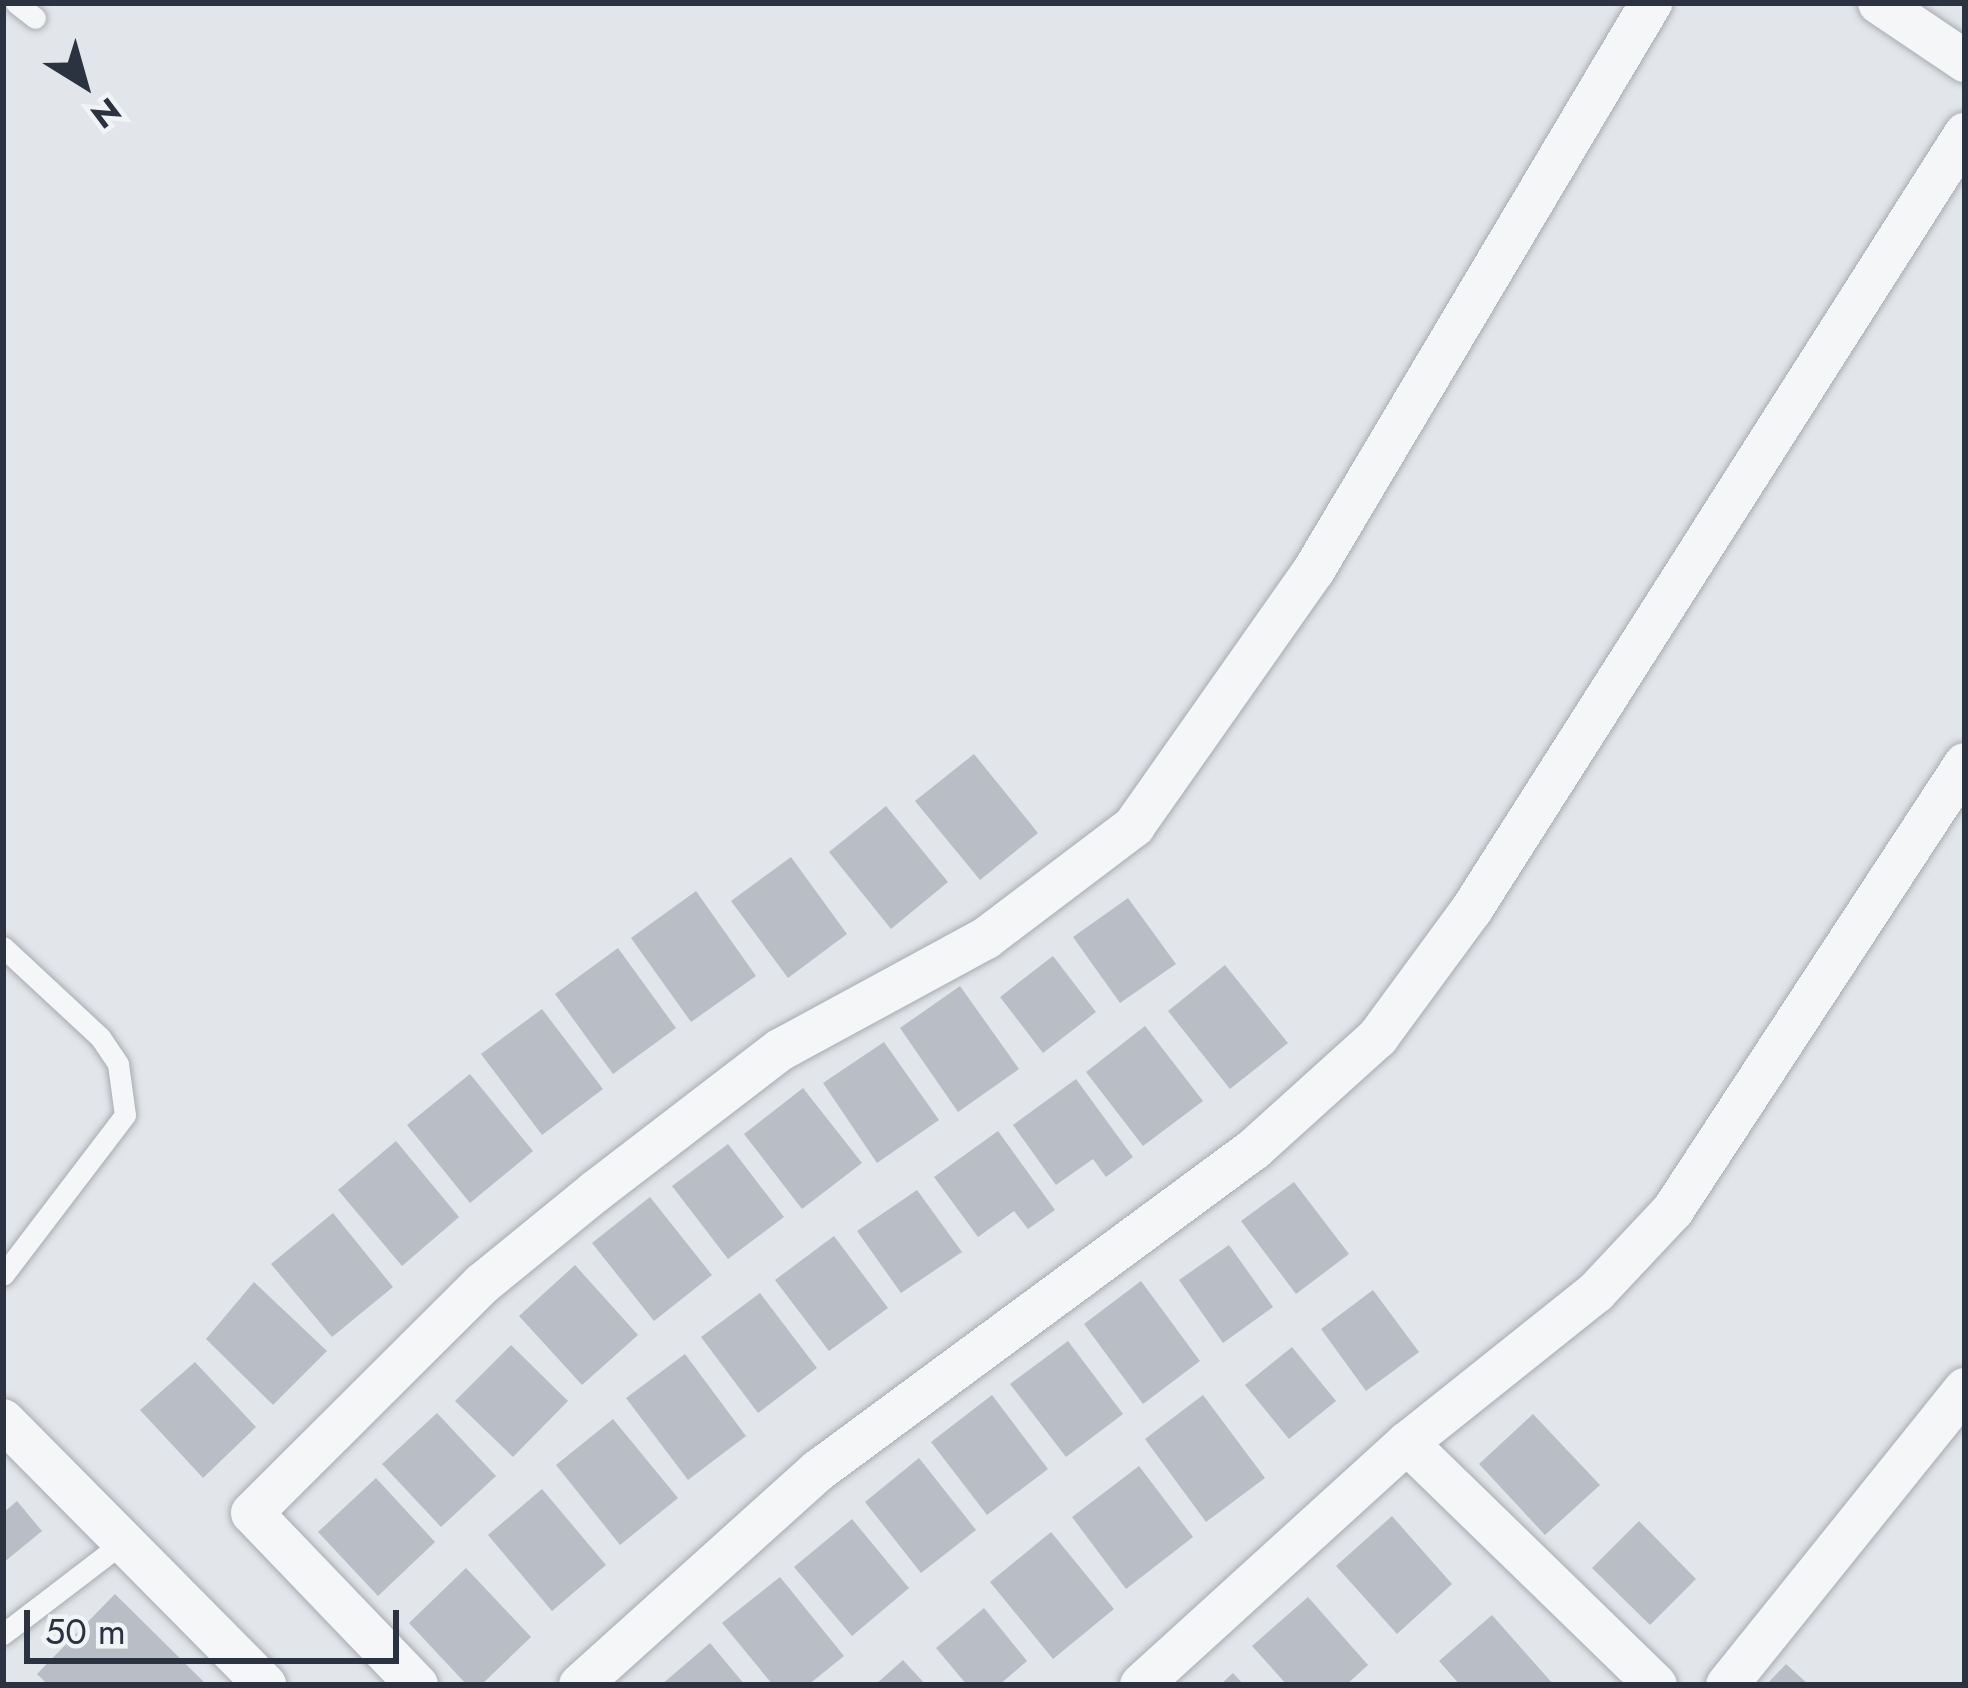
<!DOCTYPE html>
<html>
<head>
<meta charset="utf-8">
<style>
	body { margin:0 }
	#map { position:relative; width:1968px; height:1688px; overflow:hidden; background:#e2e5e9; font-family:Jost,sans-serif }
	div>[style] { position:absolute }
	.building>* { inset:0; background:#b9bec6 }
	.roads { filter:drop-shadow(0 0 3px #a7acb3) drop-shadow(0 0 3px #a7acb3) }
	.service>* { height:21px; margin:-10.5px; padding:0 10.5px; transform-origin:10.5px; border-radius:10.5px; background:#f4f6f8 }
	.minor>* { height:42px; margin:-21px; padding:0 21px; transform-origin:21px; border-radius:21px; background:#f4f6f8 }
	span { translate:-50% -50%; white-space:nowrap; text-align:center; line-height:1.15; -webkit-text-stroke:12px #f1f4f7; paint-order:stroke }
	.frame { position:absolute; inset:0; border:6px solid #2b3340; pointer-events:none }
	.north { position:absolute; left:24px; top:24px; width:120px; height:120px; -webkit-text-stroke:9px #f1f4f7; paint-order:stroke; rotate:143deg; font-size:33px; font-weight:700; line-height:48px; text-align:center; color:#2b3340 }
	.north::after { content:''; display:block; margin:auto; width:42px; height:54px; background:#2b3340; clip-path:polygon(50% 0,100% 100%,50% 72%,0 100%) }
	.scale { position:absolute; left:24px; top:1610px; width:375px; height:54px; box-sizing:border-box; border:6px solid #2b3340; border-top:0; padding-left:15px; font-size:36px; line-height:42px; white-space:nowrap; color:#2b3340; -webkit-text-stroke:9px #f1f4f7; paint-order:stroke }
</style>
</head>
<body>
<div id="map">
	<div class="building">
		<i style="clip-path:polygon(974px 754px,1038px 833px,980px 880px,915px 801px)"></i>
		<i style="clip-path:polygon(886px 806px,948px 882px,891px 929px,829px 852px)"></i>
		<i style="clip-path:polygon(791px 857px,847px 934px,788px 978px,731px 901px)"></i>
		<i style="clip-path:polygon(696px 891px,756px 976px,691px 1022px,631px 938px)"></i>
		<i style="clip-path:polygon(1128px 898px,1176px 964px,1120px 1003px,1073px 937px)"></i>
		<i style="clip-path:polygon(618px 948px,676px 1028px,613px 1074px,555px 994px)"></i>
		<i style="clip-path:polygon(1053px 956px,1096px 1012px,1043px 1053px,1000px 997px)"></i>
		<i style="clip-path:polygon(1225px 965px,1288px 1043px,1230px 1089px,1168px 1011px)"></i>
		<i style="clip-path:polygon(960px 986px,1019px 1069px,958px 1112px,900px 1028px)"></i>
		<i style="clip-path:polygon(542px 1009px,603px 1089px,542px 1135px,481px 1054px)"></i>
		<i style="clip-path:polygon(1145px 1026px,1203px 1101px,1143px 1146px,1086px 1072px)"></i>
		<i style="clip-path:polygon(884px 1042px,939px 1120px,877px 1163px,823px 1083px)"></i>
		<i style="clip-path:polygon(470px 1074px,533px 1151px,470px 1203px,407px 1125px)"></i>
		<i style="clip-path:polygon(1076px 1079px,1133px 1157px,1106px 1177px,1093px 1159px,1056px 1185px,1013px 1125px)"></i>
		<i style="clip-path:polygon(803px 1088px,862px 1163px,802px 1209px,744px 1134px)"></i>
		<i style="clip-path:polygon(998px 1131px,1055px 1210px,1028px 1229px,1014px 1211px,978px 1237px,934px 1177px)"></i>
		<i style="clip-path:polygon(396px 1141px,459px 1217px,402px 1266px,338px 1190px)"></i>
		<i style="clip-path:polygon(728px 1144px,784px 1217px,728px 1259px,672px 1186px)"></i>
		<i style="clip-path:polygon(1294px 1182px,1349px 1254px,1296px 1294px,1241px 1221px)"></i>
		<i style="clip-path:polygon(917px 1190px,962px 1252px,901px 1293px,857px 1231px)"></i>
		<i style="clip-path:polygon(650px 1197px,712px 1275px,654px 1321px,592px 1243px)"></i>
		<i style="clip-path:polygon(333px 1213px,393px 1287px,332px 1337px,271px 1264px)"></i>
		<i style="clip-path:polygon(834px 1236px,888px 1308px,829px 1351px,775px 1280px)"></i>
		<i style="clip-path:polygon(1229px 1245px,1273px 1307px,1223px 1343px,1179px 1280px)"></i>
		<i style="clip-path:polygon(575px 1265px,638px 1335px,582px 1385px,519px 1316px)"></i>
		<i style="clip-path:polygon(1141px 1281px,1200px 1361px,1143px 1404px,1084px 1324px)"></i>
		<i style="clip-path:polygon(254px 1282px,327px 1351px,273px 1405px,206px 1339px)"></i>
		<i style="clip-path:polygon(1373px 1290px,1419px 1352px,1366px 1391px,1321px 1329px)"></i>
		<i style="clip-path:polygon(760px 1293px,817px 1368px,758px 1413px,701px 1337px)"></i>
		<i style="clip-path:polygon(1068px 1341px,1123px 1414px,1066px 1457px,1010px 1384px)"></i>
		<i style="clip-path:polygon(511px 1345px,568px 1401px,513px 1457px,455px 1401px)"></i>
		<i style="clip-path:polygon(1292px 1347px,1336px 1401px,1289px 1439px,1245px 1385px)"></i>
		<i style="clip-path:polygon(685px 1354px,746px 1436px,688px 1480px,626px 1398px)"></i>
		<i style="clip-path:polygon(195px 1362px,256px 1427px,203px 1478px,140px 1410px)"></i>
		<i style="clip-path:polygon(992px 1395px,1048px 1469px,987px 1515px,931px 1442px)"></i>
		<i style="clip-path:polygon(1203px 1395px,1265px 1478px,1206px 1522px,1145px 1439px)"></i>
		<i style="clip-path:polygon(437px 1413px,496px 1476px,441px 1527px,382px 1464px)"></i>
		<i style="clip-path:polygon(1533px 1414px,1600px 1485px,1545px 1535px,1479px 1464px)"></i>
		<i style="clip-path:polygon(613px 1419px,678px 1498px,620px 1545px,556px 1465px)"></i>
		<i style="clip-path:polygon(919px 1458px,976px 1530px,921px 1573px,865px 1502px)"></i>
		<i style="clip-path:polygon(1139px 1466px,1193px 1537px,1126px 1589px,1072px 1517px)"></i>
		<i style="clip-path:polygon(376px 1478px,435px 1542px,378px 1596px,318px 1532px)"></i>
		<i style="clip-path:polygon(542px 1489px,606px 1565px,552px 1611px,488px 1535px)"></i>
		<i style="clip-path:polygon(17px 1501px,42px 1531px,3px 1563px,3px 1513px)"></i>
		<i style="clip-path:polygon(1392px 1516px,1452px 1584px,1397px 1634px,1336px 1566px)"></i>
		<i style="clip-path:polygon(852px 1519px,909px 1588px,852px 1636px,794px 1567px)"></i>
		<i style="clip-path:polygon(1639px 1521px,1696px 1579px,1650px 1625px,1592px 1568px)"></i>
		<i style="clip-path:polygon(1051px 1532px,1114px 1609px,1053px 1659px,990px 1582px)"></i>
		<i style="clip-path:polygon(466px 1568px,531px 1637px,481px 1685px,467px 1685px,409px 1623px)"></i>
		<i style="clip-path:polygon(780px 1577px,844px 1656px,808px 1685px,773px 1685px,722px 1623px)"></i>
		<i style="clip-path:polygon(115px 1594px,207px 1685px,48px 1685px,37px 1674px)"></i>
		<i style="clip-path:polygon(1308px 1597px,1368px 1665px,1346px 1685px,1287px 1685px,1252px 1646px)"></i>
		<i style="clip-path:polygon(984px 1608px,1027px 1661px,999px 1685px,967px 1685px,936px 1648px)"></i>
		<i style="clip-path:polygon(1492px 1615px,1554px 1685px,1460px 1685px,1439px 1661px)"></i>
		<i style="clip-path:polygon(710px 1643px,745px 1685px,661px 1685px)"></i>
		<i style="clip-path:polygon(903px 1660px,926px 1685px,875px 1685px)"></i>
		<i style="clip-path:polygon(1786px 1664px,1809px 1685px,1766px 1685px)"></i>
		<i style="clip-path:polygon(1233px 1673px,1244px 1685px,1220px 1685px)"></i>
	</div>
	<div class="roads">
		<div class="service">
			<i style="left:16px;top:3px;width:24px;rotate:38deg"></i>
			<i style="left:3px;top:947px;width:132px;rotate:42.9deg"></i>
			<i style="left:100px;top:1037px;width:32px;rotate:56deg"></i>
			<i style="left:118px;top:1064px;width:51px;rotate:82.2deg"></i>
			<i style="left:125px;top:1115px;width:201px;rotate:127.3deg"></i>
			<i style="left:3px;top:1634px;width:150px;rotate:-37.4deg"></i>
		</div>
		<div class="minor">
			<i style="left:1879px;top:3px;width:104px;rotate:34deg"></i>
			<i style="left:3px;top:1420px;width:373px;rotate:45.3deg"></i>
			<i style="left:1407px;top:1443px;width:347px;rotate:44.2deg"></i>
			<i style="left:417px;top:1685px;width:238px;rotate:-133.8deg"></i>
			<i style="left:252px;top:1513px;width:325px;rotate:-44.9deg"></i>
			<i style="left:482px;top:1284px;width:147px;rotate:-39.2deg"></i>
			<i style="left:596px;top:1191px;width:232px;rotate:-37.5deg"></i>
			<i style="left:780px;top:1050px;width:234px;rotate:-28.5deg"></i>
			<i style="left:986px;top:938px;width:186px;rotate:-37.1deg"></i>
			<i style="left:1134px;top:826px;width:313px;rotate:-54.9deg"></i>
			<i style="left:1314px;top:570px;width:660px;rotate:-59.27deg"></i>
			<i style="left:580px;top:1685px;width:321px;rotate:-42deg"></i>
			<i style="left:819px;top:1470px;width:541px;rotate:-36.42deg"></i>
			<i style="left:1254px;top:1149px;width:167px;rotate:-42.1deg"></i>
			<i style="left:1378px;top:1037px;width:159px;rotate:-53.7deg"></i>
			<i style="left:1472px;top:909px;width:919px;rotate:-57.54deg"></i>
			<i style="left:1141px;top:1685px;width:360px;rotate:-42.3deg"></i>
			<i style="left:1407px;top:1443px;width:242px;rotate:-38.6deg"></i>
			<i style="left:1596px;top:1292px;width:112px;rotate:-46.8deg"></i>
			<i style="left:1673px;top:1210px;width:533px;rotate:-56.79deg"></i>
			<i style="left:1727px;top:1685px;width:380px;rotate:-51.2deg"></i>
		</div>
	</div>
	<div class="frame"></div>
	<div class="north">N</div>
	<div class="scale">50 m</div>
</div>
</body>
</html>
